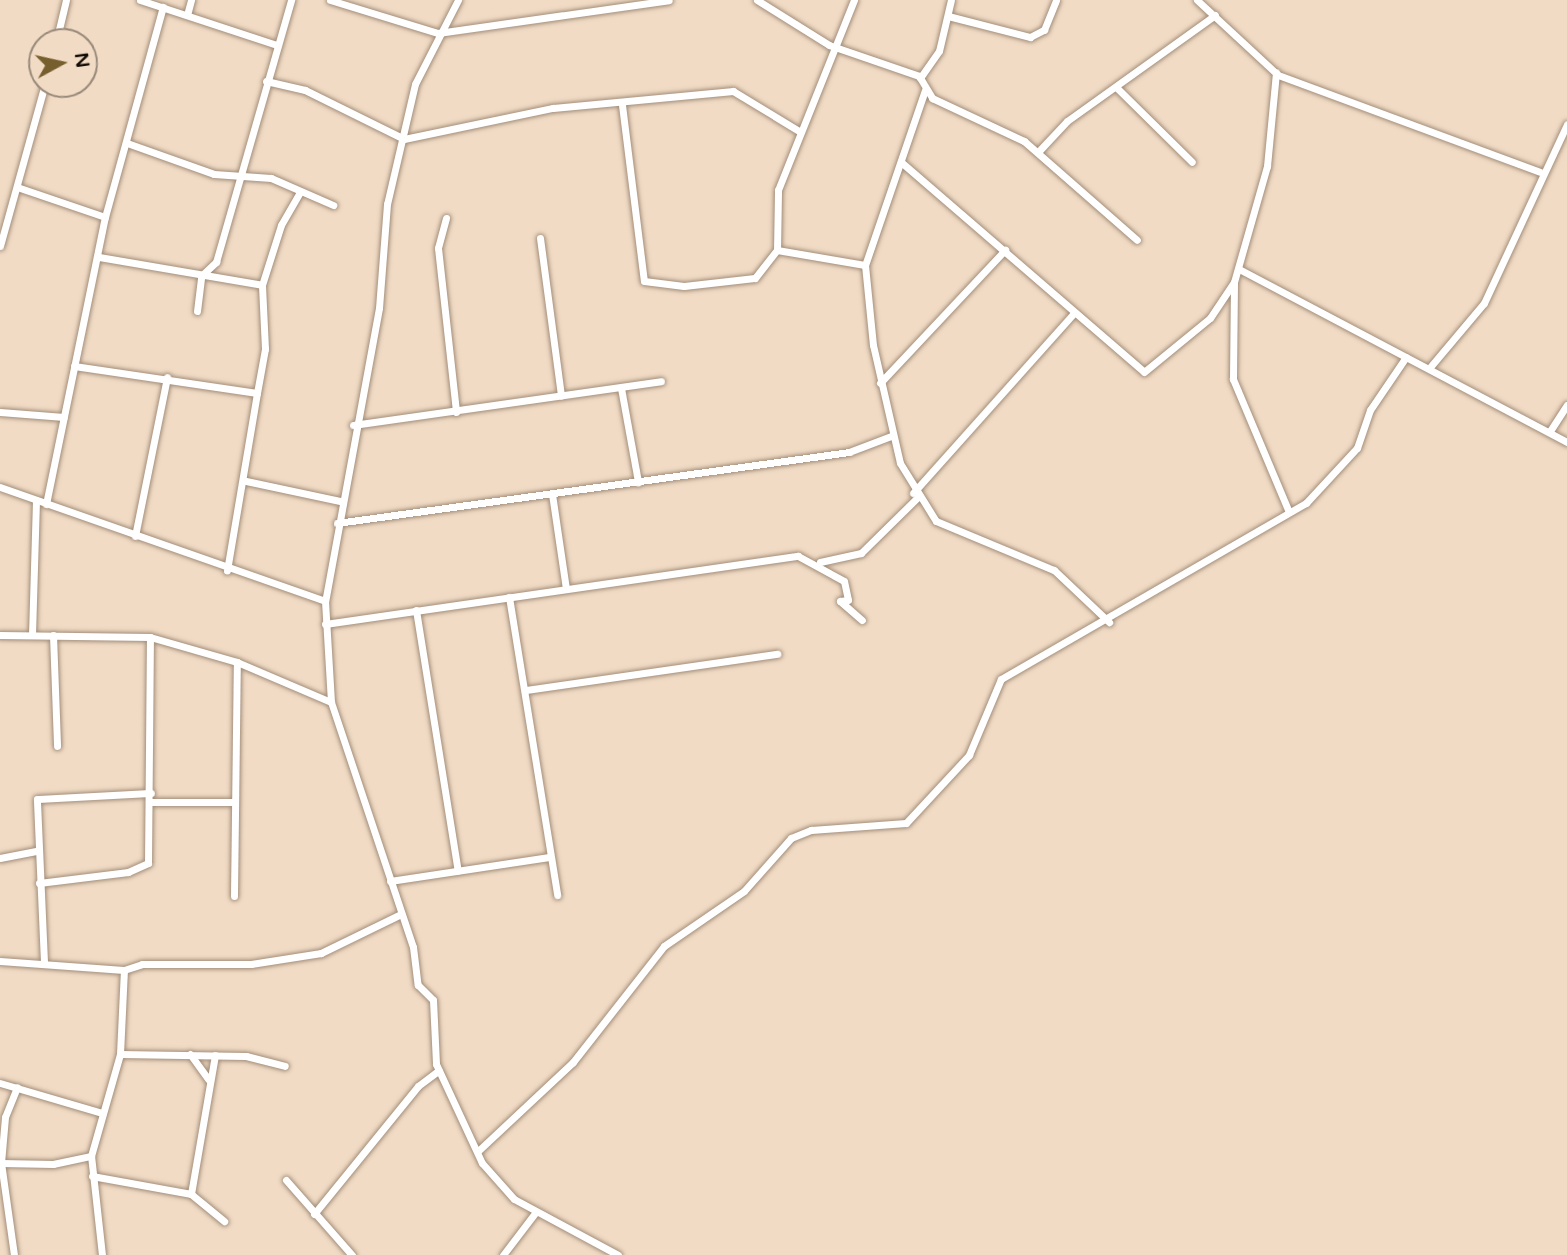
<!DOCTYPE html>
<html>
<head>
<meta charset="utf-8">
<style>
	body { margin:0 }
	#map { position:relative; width:1567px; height:1255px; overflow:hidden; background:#f1dbc5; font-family:"Varela Round",sans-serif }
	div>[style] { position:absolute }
	.roads { filter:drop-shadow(0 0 2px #a38e7a) drop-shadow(0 0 2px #a38e7a) }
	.street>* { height:7px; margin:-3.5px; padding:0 3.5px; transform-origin:3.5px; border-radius:3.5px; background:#fff }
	span { translate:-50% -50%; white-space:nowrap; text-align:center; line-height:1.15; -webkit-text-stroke:6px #f1dbc5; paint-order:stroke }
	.north { position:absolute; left:28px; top:28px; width:70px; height:70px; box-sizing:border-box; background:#f1dbc5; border:2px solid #998979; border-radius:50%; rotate:82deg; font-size:19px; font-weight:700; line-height:28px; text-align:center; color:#140d06 }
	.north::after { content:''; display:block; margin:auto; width:24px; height:32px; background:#765e2f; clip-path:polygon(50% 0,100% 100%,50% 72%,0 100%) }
</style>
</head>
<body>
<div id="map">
	<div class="roads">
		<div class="street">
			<i style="left:140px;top:0;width:144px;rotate:18.2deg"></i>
			<i style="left:330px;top:0;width:113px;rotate:17deg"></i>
			<i style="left:438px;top:33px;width:233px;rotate:-8.1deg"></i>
			<i style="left:458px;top:0;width:94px;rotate:117.1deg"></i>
			<i style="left:415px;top:84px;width:123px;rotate:103.1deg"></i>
			<i style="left:387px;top:204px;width:104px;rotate:94.4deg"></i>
			<i style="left:379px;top:308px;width:298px;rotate:100.4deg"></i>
			<i style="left:325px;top:601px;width:101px;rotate:86.6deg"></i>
			<i style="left:331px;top:702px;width:258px;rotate:71.5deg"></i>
			<i style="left:413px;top:947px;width:38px;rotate:83deg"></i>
			<i style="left:418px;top:985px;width:21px;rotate:45deg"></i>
			<i style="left:433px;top:1000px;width:64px;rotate:87.3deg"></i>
			<i style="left:436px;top:1064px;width:109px;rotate:65.1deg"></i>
			<i style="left:482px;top:1163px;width:48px;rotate:48.4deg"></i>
			<i style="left:514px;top:1199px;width:118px;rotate:28.3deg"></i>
			<i style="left:757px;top:0;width:85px;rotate:32deg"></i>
			<i style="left:829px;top:45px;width:95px;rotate:19deg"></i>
			<i style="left:919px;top:76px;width:26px;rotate:59deg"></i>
			<i style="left:932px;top:98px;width:102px;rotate:25.1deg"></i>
			<i style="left:1024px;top:141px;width:150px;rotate:41.2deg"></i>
			<i style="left:1197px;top:0;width:110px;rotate:42.8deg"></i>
			<i style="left:1278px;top:75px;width:279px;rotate:20.3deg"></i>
			<i style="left:187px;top:15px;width:16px;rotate:-75deg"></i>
			<i style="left:948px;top:16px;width:85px;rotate:14.4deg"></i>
			<i style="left:1030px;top:37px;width:16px;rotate:-27deg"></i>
			<i style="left:1044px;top:30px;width:32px;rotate:-68deg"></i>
			<i style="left:56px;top:42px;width:43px;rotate:-76.6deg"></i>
			<i style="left:920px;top:78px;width:33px;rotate:-55deg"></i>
			<i style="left:939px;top:51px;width:52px;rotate:-76.8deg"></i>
			<i style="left:266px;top:81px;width:40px;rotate:13deg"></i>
			<i style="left:305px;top:90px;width:110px;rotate:26.3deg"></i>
			<i style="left:404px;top:139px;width:152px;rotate:-11.8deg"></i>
			<i style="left:553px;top:108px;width:181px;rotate:-5.4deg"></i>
			<i style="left:733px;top:91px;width:77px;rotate:31.2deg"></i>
			<i style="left:1117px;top:88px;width:105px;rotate:44.6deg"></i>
			<i style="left:925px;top:90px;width:185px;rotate:108.9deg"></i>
			<i style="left:865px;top:265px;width:80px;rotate:84.3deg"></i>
			<i style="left:873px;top:345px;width:121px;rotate:77.1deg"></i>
			<i style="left:900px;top:463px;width:68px;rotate:58.2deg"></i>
			<i style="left:936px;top:521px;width:128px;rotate:22.6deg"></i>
			<i style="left:1054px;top:570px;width:76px;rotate:43.4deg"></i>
			<i style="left:622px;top:105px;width:177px;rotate:82.9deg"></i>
			<i style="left:644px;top:281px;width:40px;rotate:7.1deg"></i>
			<i style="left:684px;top:286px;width:71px;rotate:-6.4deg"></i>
			<i style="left:755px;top:278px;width:36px;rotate:-52deg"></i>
			<i style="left:777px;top:250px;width:60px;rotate:-89deg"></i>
			<i style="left:778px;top:190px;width:205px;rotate:-68.2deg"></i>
			<i style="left:127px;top:143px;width:92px;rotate:19.6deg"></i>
			<i style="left:214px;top:174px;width:57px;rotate:4deg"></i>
			<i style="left:271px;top:178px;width:68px;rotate:23.5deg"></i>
			<i style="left:1038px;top:152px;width:42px;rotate:-46.9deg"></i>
			<i style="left:1067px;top:121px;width:182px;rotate:-35.6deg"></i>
			<i style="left:901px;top:162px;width:321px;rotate:40.8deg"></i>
			<i style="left:1144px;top:372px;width:85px;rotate:-39.3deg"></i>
			<i style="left:1210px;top:318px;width:43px;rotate:-56.3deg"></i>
			<i style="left:1234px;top:282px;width:121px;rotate:-74.1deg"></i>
			<i style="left:1267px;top:166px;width:94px;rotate:-84.5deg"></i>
			<i style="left:17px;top:187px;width:93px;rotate:18.8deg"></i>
			<i style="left:446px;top:218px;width:31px;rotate:105deg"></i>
			<i style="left:438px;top:248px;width:165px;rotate:83.7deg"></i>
			<i style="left:540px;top:238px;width:159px;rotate:82.4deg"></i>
			<i style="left:0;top:246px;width:168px;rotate:-74.5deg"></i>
			<i style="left:777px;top:250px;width:89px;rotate:9.7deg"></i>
			<i style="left:99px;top:257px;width:165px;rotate:9.7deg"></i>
			<i style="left:262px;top:285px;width:63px;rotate:-72.4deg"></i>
			<i style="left:281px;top:225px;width:38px;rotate:-60deg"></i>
			<i style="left:1239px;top:269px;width:371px;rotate:27.8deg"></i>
			<i style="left:1234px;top:283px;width:96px;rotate:90.6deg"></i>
			<i style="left:1233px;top:379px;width:144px;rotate:67.2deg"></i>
			<i style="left:197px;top:311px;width:35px;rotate:-83deg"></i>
			<i style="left:201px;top:276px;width:21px;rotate:-43deg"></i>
			<i style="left:216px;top:262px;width:273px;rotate:-74deg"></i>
			<i style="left:74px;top:366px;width:185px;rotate:8.4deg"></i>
			<i style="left:257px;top:393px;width:180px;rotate:99.6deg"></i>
			<i style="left:1431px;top:366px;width:82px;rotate:-49.9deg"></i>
			<i style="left:1484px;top:303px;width:197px;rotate:-65.1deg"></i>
			<i style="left:880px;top:383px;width:183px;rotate:-46.8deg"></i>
			<i style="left:621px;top:388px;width:96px;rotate:79.7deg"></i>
			<i style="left:257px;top:393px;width:45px;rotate:-79.7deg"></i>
			<i style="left:265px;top:349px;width:64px;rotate:-92.7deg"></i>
			<i style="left:0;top:412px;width:64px;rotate:4.5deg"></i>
			<i style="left:353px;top:425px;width:311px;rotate:-8.1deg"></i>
			<i style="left:1550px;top:431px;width:31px;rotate:-57deg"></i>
			<i style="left:246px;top:481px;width:96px;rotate:12deg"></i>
			<i style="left:0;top:487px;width:344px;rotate:19.3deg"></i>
			<i style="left:913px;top:493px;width:239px;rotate:-48.2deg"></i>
			<i style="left:552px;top:494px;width:96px;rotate:81.6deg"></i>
			<i style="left:46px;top:504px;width:293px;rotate:-78.4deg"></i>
			<i style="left:105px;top:217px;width:218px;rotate:-74.6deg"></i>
			<i style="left:337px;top:523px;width:517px;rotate:-7.89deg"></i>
			<i style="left:849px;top:452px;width:45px;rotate:-20.9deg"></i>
			<i style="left:135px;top:536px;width:162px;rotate:-78.6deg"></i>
			<i style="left:820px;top:562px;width:42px;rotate:-12.4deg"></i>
			<i style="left:861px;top:553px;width:78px;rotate:-44.5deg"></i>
			<i style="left:509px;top:597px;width:302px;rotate:80.8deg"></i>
			<i style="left:416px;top:610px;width:264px;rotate:80.9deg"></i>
			<i style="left:325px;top:624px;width:478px;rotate:-8.2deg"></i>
			<i style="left:798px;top:556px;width:52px;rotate:28.5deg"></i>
			<i style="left:844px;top:581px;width:19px;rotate:78deg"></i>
			<i style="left:848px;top:600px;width:8px;rotate:173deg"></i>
			<i style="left:840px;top:601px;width:29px;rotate:41deg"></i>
			<i style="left:0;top:635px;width:150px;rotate:0.8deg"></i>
			<i style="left:150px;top:637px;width:91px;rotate:16deg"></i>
			<i style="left:237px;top:662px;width:102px;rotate:23.1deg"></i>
			<i style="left:32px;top:635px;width:135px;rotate:-88.3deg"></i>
			<i style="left:53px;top:635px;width:111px;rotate:87.9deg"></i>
			<i style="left:526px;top:690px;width:254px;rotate:-8.2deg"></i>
			<i style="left:151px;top:802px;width:81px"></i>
			<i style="left:0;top:858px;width:38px;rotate:-11deg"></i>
			<i style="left:390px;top:881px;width:161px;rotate:-8.6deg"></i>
			<i style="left:39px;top:883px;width:90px;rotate:-7deg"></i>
			<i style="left:128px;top:872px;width:22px;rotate:-24deg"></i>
			<i style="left:148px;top:863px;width:226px;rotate:-89.5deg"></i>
			<i style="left:234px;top:896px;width:234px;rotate:-89.3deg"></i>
			<i style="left:0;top:961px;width:124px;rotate:4.2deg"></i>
			<i style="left:124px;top:970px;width:19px;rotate:-18deg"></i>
			<i style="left:142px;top:964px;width:109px"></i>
			<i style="left:251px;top:964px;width:71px;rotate:-8.9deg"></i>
			<i style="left:321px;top:953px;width:89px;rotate:-26deg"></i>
			<i style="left:44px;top:962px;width:163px;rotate:-92.5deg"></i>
			<i style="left:37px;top:799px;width:114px;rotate:-3deg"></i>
			<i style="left:120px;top:1054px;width:126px;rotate:0.9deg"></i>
			<i style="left:246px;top:1056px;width:40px;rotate:14.4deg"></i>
			<i style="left:190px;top:1054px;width:31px;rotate:54deg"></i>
			<i style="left:0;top:1083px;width:106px;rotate:16.4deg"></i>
			<i style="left:478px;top:1151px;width:130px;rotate:-43.1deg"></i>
			<i style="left:573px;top:1062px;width:147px;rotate:-51.9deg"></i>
			<i style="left:664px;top:946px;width:97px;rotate:-34.5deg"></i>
			<i style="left:744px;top:891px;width:71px;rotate:-48.4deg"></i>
			<i style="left:791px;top:838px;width:22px;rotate:-22deg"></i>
			<i style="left:811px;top:830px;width:95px;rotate:-4.2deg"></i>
			<i style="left:906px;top:823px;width:93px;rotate:-47.2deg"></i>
			<i style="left:969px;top:755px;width:82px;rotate:-67.2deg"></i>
			<i style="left:1001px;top:679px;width:352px;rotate:-30deg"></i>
			<i style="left:1306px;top:503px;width:75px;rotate:-47.2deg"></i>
			<i style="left:1357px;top:448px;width:40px;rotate:-71.1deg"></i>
			<i style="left:1370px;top:410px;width:64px;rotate:-55.8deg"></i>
			<i style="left:1px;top:1163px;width:52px;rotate:1.1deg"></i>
			<i style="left:53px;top:1164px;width:39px;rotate:-12deg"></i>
			<i style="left:92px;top:1176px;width:101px;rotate:10.3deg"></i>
			<i style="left:191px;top:1194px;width:43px;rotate:39.3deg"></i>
			<i style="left:286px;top:1180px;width:100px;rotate:48.7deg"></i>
			<i style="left:191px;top:1194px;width:141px;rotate:-80.2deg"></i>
			<i style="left:314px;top:1214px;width:165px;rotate:-50.9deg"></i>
			<i style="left:418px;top:1086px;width:26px;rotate:-37deg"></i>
			<i style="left:14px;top:1255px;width:93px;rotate:-98deg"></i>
			<i style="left:1px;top:1163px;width:46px;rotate:-85deg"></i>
			<i style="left:5px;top:1117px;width:32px;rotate:-68deg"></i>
			<i style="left:102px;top:1255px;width:100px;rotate:-96.3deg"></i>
			<i style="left:91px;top:1156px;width:106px;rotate:-74.1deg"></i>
			<i style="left:120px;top:1054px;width:84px;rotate:-87.3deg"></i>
			<i style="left:503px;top:1255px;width:53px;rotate:-52.7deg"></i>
		</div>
	</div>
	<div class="north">N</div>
</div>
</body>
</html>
